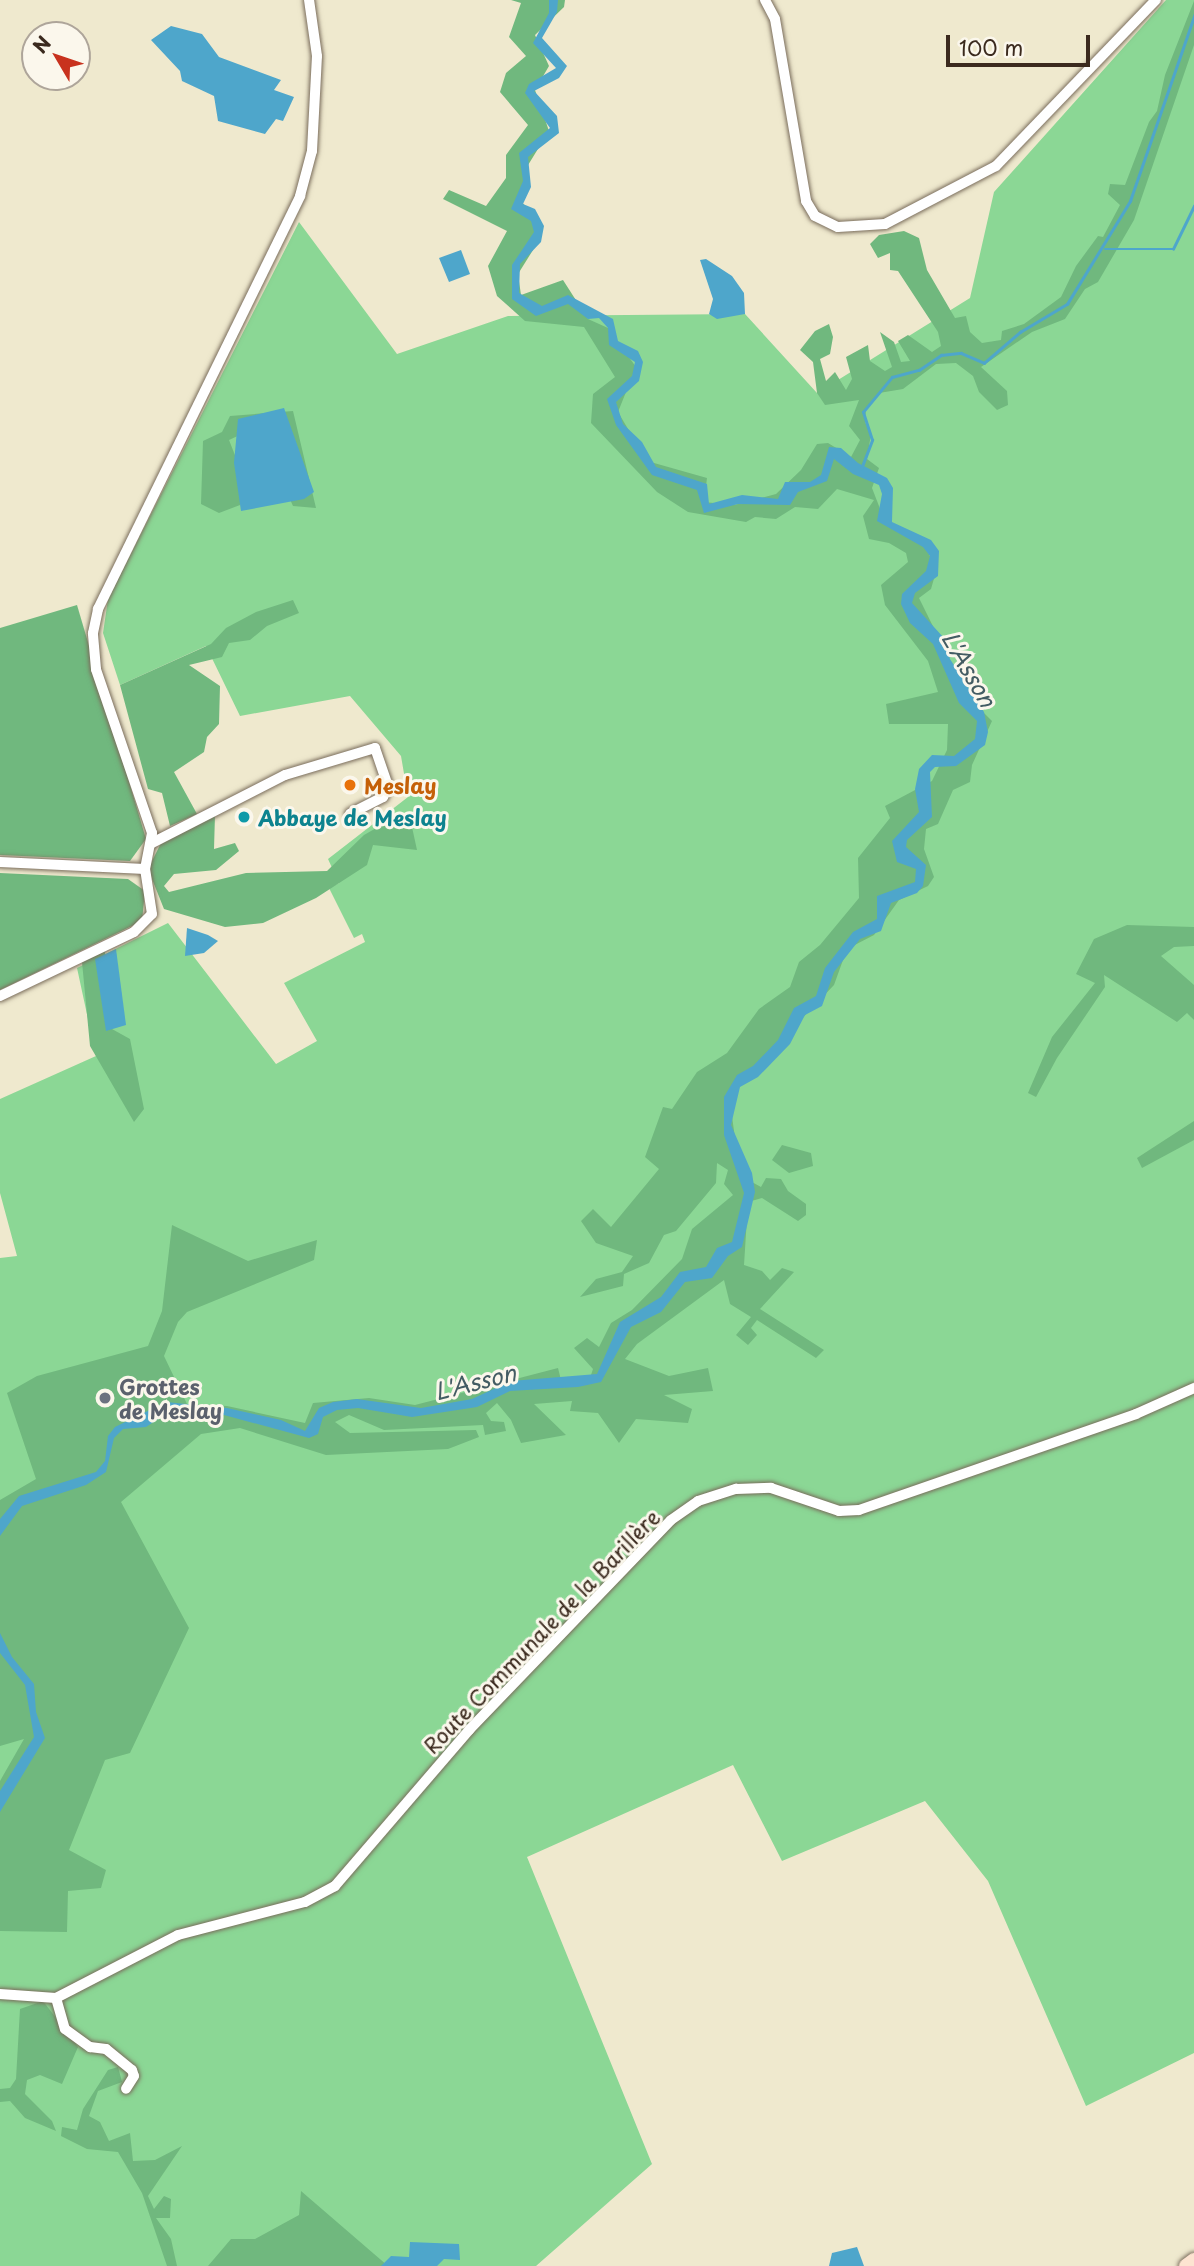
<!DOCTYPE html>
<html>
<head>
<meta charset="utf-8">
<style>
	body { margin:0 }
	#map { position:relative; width:1194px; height:2266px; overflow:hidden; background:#efe9ce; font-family:"Playpen Sans",sans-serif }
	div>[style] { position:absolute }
	.green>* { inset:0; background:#8bd795 }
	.forest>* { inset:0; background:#70b87e }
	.water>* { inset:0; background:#4ea6cb }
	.stream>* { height:2.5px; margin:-1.25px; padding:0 1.25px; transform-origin:1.25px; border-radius:1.25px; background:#4ea6cb }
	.roads { filter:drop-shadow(0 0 2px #7a6d5c) drop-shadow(0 0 2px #7a6d5c) }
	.minor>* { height:10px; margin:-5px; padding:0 5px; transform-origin:5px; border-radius:5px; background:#fff }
	.secondary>* { height:14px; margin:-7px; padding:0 7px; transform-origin:7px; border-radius:7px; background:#fde4d1 }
	.dots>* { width:19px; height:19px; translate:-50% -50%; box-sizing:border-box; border:4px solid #fbf7ec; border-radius:50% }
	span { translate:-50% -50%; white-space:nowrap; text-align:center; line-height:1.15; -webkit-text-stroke:6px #fbf7ec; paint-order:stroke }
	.food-label { font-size:21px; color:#c56008; font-weight:700 }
	.left { translate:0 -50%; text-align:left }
	.culture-label { font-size:21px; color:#0d838f; font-weight:700 }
	.worship-label { font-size:21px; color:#5b616d; font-weight:700 }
	.street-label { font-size:21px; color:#3b2a1e }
	.water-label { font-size:23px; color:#435c63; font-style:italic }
	.north { position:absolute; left:21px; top:21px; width:70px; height:70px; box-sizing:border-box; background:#fbf7ec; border:2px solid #aea59a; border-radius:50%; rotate:309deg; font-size:19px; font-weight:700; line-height:28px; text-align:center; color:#3b2a1e }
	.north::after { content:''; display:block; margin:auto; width:24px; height:32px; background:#c8321e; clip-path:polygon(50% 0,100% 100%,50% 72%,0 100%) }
	.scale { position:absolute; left:946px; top:35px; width:144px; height:32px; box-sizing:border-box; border:4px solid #3b2a1e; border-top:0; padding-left:9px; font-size:21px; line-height:24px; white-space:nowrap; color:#3b2a1e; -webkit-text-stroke:5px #fbf7ec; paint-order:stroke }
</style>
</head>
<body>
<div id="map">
	<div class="green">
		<i style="clip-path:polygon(1166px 0,1194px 0,1194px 2053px,1086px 2106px,988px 1881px,925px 1801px,782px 1861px,733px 1765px,527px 1857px,652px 2164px,536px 2266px,0 2266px,0 1258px,17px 1256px,0 1193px,0 1099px,96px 1056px,77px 968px,168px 923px,276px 1064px,317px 1041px,284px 983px,365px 942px,362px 934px,354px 938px,329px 888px,339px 883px,328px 859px,408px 797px,401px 756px,350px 696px,240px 716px,206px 646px,120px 685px,103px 633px,108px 599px,299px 222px,397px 354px,508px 316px,745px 314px,817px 393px,970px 298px,994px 192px)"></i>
	</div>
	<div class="forest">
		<i style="clip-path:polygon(511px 0,565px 0,564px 7px,535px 35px,549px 66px,535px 90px,549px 131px,525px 170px,521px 201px,538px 221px,533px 250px,518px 274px,521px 295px,563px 280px,588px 319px,608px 328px,636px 367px,618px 412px,647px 461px,707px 478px,704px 502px,734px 505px,776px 494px,801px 470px,817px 444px,828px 443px,851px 457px,860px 440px,849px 426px,859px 400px,825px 405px,817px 393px,813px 362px,800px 350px,815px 331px,829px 324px,833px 337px,830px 354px,820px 359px,826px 381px,835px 372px,846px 390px,852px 379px,846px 357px,868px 345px,870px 361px,885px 371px,892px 367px,880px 332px,894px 342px,901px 362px,910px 361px,898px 341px,908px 335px,932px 352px,941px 346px,938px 332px,898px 271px,890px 270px,890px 253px,878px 258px,870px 244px,879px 235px,904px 231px,919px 238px,927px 270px,955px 318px,966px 316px,970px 332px,982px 343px,1001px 340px,1002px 331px,1024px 324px,1061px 297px,1076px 266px,1098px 236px,1103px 237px,1120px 205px,1108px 194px,1110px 184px,1125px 185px,1149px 122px,1157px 111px,1165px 75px,1194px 1px,1194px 45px,1134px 220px,1098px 282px,1085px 289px,1065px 319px,1032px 332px,981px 367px,1007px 391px,1008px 405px,997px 410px,979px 392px,973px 376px,956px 363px,936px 364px,903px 389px,879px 393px,866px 408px,865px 422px,871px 434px,867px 459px,879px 468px,872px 488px,884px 519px,923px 544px,937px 568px,931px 589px,919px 598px,968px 697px,992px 721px,972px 765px,970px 782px,953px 790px,938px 824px,926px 829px,924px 849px,934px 877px,928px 886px,899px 900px,874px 935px,847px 949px,834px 985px,729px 1095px,736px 1145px,750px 1181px,761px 1187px,766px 1178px,781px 1179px,788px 1191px,806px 1204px,806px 1215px,798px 1221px,762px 1198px,748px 1202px,744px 1265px,762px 1271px,770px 1280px,782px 1268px,794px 1272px,760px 1309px,824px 1350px,816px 1358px,757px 1320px,751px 1328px,757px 1335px,748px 1345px,736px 1335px,751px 1317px,730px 1304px,724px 1280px,637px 1344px,625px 1359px,669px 1376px,708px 1368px,713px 1391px,664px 1395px,692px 1409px,688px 1423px,636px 1419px,619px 1443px,598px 1413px,570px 1411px,572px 1401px,534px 1404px,566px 1435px,521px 1443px,511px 1420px,497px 1403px,486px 1413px,491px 1421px,504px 1422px,506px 1431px,485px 1435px,483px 1425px,384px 1430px,349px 1415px,335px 1422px,350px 1433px,476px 1430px,479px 1437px,448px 1449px,326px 1455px,240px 1428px,201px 1434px,121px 1502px,189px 1628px,130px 1753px,105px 1760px,69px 1850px,106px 1870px,101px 1888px,68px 1891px,67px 1932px,0 1931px,0 1781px,24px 1739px,0 1746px,0 1500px,36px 1479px,7px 1393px,37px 1376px,148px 1346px,162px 1311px,172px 1225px,248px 1261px,317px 1240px,314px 1260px,187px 1312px,178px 1322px,164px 1356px,187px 1404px,227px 1406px,305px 1423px,313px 1403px,369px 1398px,415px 1405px,558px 1368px,561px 1380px,590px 1378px,593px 1369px,574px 1348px,587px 1338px,599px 1347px,611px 1323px,632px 1310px,682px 1259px,692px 1229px,733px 1195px,724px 1184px,728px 1170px,717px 1163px,716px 1183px,676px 1231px,664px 1235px,649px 1263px,624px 1274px,623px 1286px,580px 1297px,596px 1279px,622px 1272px,633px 1256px,596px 1243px,581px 1221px,593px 1209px,611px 1227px,659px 1169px,645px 1157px,663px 1107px,672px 1109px,697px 1072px,727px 1053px,759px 1009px,790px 987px,799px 962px,820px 945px,859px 898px,858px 858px,890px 818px,885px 806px,932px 781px,947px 750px,948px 724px,889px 724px,886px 704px,938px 692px,928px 661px,885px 605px,881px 585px,908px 562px,906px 553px,889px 543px,869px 539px,863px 516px,874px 500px,837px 489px,818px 509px,795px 507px,776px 519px,755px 517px,746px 522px,688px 512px,657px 492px,591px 423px,593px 394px,615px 377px,584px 327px,525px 321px,497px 296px,488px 266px,507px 231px,443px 199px,449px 190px,486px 206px,506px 178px,506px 155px,528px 125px,500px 92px,506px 73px,526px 56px,509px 37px,521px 3px)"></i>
		<i style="clip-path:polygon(293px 411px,316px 508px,293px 506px,257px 427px,229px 440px,240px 468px,240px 505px,219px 513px,201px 504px,203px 441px,222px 432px,230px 416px)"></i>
		<i style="clip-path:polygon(293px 600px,299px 613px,267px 626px,250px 640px,229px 643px,222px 657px,189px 665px,220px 686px,219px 724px,207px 737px,204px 752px,174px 772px,197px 814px,170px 826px,162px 793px,148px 789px,120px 685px,211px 644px,226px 628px,256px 612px)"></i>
		<i style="clip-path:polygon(77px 605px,146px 839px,130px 861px,0 855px,0 628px)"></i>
		<i style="clip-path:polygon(215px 815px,214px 849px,235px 843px,239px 851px,216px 870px,174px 874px,164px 886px,169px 892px,246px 873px,327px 871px,364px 835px,399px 815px,410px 818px,417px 850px,373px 845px,367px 865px,316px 898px,263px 923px,225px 927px,164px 909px,148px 869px,161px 843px)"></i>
		<i style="clip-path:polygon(0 873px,128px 879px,145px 891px,142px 921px,0 990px)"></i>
		<i style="clip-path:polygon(1127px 925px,1194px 927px,1194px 946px,1174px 947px,1161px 956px,1194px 985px,1194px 1020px,1187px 1013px,1177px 1022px,1104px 975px,1105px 987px,1057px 1058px,1036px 1097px,1028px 1093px,1052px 1037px,1095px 983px,1076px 974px,1094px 939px)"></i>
		<i style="clip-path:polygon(105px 951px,112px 1029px,130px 1039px,144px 1109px,134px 1122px,90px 1046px,82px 962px)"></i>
		<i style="clip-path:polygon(1194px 1121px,1194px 1140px,1142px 1168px,1137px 1158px)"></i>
		<i style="clip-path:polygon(782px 1145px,811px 1153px,813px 1166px,789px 1173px,772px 1160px)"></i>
		<i style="clip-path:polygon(43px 2001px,78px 2047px,62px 2084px,40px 2075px,27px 2080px,25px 2094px,52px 2121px,56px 2131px,25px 2118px,10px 2101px,0 2102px,0 2089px,10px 2088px,16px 2079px,20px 2009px)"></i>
		<i style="clip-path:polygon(118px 2067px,122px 2082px,98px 2091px,89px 2116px,100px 2122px,109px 2141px,130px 2133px,133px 2161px,155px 2160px,182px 2146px,148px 2196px,154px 2209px,164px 2196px,171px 2199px,170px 2218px,156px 2218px,171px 2239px,177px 2266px,167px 2266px,142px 2193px,118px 2152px,87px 2149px,61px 2136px,62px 2127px,77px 2130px,83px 2109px,108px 2070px)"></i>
		<i style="clip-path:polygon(301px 2191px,388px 2266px,208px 2266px,231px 2239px,255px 2239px,299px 2215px)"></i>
	</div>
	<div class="water">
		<i style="clip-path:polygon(549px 0,558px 0,557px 12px,542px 38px,567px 66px,559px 78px,534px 91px,557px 116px,559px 133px,528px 157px,531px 187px,523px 204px,535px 209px,544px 226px,541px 242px,520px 264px,519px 293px,542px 306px,568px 295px,613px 319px,618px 341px,638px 351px,643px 362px,639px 381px,616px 402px,623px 424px,642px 442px,656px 467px,707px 484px,709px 504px,742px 495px,778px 499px,785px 482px,810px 482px,821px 475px,829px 447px,841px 448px,858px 463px,887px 478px,893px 488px,892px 522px,931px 540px,939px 551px,938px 576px,915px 593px,912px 603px,944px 638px,950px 659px,984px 712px,988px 732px,985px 745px,956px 766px,935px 767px,930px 772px,932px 817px,907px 840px,906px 847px,926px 865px,923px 886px,917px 893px,891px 903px,881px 931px,860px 939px,834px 972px,822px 1006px,805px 1015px,790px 1044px,758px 1077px,740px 1087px,731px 1125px,752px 1173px,755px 1192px,742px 1247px,728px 1256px,712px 1278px,685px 1282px,661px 1312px,631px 1327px,601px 1382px,578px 1387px,510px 1391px,477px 1407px,412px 1417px,358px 1408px,337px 1410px,323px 1417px,318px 1434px,309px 1438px,213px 1412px,170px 1411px,146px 1427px,123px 1429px,114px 1438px,106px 1472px,86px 1485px,22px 1506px,0 1536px,0 1519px,19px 1496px,96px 1472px,105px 1461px,108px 1436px,115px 1427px,166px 1402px,227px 1408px,281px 1420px,305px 1431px,319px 1408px,333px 1402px,357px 1399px,421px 1408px,472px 1399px,511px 1381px,597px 1374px,620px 1322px,661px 1297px,680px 1272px,706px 1267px,717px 1248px,732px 1242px,744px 1193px,724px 1135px,724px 1097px,737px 1075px,753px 1066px,778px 1040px,794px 1008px,816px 996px,825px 968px,853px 932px,877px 919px,877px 896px,915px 882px,916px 869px,897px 862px,892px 841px,919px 812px,915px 789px,919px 769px,932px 755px,954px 756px,975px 739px,977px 721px,959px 703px,933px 644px,910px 623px,901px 604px,902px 594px,926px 571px,930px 556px,923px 547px,877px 521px,882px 494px,879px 485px,853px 474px,834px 459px,827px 481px,798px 492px,790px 505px,738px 504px,704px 513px,697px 490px,652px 475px,616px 425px,607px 399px,632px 376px,635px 362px,609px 345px,608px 328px,599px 318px,588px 319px,568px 304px,536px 316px,512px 299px,512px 265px,534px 232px,531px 221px,511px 209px,523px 181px,519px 153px,550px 128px,525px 93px,529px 84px,556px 68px,533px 43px,549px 13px)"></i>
		<i style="clip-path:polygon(171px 26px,202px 34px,219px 57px,281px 80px,274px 90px,294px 97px,283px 121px,276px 119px,265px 134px,218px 121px,214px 96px,182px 81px,180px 71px,151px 40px)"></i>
		<i style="clip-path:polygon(461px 250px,470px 274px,449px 282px,439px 258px)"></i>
		<i style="clip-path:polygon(706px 259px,732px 276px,744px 293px,745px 314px,717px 319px,709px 314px,713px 299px,700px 260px)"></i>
		<i style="clip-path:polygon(284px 408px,314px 492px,304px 499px,241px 511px,234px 463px,238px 419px)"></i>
		<i style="clip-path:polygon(187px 928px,208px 935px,218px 941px,204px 953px,185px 956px)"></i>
		<i style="clip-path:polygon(116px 949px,126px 1025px,106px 1031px,95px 959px)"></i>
		<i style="clip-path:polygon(0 1633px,12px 1657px,34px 1684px,36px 1712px,45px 1738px,0 1812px,0 1791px,34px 1737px,25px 1685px,0 1653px)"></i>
		<i style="clip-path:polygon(410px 2242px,459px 2244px,460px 2260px,444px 2259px,437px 2266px,381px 2266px,391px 2256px,409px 2257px)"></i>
		<i style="clip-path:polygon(857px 2247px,864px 2266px,829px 2266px,832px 2253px)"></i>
	</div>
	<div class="stream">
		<i style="left:1105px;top:249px;width:68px"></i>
		<i style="left:1173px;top:249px;width:48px;rotate:-64deg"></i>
		<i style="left:861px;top:469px;width:31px;rotate:-69deg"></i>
		<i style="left:872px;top:440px;width:29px;rotate:-108deg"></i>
		<i style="left:863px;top:412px;width:45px;rotate:-50.4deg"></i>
		<i style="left:892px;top:377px;width:28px;rotate:-15deg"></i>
		<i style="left:919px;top:370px;width:27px;rotate:-34deg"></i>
		<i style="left:941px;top:355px;width:20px;rotate:-6deg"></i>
		<i style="left:961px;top:353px;width:25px;rotate:23deg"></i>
		<i style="left:984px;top:363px;width:48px;rotate:-40.7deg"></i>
		<i style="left:1020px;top:332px;width:55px;rotate:-30.8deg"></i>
		<i style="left:1067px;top:304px;width:121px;rotate:-58.5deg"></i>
		<i style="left:1130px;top:201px;width:196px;rotate:-70.9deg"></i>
	</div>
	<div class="roads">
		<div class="minor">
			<i style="left:765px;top:0;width:21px;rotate:62deg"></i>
			<i style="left:775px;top:19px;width:185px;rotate:80.3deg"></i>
			<i style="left:806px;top:201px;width:17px;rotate:59deg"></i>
			<i style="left:815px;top:216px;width:25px;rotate:26deg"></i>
			<i style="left:838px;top:227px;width:47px;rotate:-3.7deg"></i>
			<i style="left:885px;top:224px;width:125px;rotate:-27.6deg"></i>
			<i style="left:996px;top:166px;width:231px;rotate:-46.1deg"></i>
			<i style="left:152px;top:843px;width:149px;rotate:-27.1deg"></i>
			<i style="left:285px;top:775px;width:94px;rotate:-16.7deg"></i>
			<i style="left:375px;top:748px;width:40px;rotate:71.1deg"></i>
			<i style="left:388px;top:786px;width:12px;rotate:114deg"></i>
			<i style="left:383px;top:797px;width:37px;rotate:153deg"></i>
			<i style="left:0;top:862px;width:145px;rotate:2.8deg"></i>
			<i style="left:0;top:996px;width:148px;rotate:-25.5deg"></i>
			<i style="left:134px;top:932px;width:25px;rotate:-45deg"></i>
			<i style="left:152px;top:914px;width:46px;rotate:-98.8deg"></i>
			<i style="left:145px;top:869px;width:37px;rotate:-79deg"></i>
			<i style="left:152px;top:833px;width:173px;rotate:-108.9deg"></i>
			<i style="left:96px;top:669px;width:36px;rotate:-95deg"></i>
			<i style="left:93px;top:633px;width:25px;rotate:-78deg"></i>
			<i style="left:98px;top:609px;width:460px;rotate:-63.9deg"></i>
			<i style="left:300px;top:196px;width:47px;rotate:-75.1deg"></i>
			<i style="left:312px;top:151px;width:95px;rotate:-87deg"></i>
			<i style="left:317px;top:56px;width:57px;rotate:-98.1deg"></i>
			<i style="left:0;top:1994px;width:56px;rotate:4.1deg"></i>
			<i style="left:56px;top:1998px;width:137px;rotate:-27.3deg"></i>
			<i style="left:178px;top:1935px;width:131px;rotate:-14.6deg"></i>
			<i style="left:305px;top:1902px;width:34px;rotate:-28deg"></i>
			<i style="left:335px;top:1886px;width:206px;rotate:-49.3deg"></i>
			<i style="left:469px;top:1730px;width:291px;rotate:-46.1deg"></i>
			<i style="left:671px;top:1520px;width:33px;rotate:-35deg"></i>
			<i style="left:698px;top:1501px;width:40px;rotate:-18deg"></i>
			<i style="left:736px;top:1489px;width:35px;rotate:-2deg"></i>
			<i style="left:771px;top:1488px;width:72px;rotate:18.7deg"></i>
			<i style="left:839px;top:1511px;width:20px;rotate:-3deg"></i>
			<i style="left:859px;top:1510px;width:293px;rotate:-19.1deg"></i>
			<i style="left:1136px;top:1414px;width:64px;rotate:-24.1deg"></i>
			<i style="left:56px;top:1998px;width:32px;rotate:74deg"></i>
			<i style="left:65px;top:2029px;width:31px;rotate:36deg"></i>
			<i style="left:90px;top:2047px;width:16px;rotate:7deg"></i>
			<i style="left:106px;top:2049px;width:33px;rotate:39deg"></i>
			<i style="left:132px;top:2070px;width:6px;rotate:72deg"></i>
			<i style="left:134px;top:2076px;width:15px;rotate:122deg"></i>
		</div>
		<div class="secondary">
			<i style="left:1186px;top:2266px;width:10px;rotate:-37deg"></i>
		</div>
	</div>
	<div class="dots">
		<i style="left:350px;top:785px;background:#e8710a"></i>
		<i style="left:244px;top:817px;background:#0f9aa8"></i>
		<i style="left:105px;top:1398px;background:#6b7280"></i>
	</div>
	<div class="food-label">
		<span class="left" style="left:364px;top:785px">Meslay</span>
	</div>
	<div class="culture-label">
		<span class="left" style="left:258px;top:817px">Abbaye de Meslay</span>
	</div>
	<div class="worship-label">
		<span class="left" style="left:119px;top:1398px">Grottes<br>de Meslay</span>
	</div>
	<div class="street-label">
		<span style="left:541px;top:1631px;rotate:-46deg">Route Communale de la Barillère</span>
	</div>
	<div class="water-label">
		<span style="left:969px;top:669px;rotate:60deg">L'Asson</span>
		<span style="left:475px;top:1382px;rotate:-14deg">L'Asson</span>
	</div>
	<div class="north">N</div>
	<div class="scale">100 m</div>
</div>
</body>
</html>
